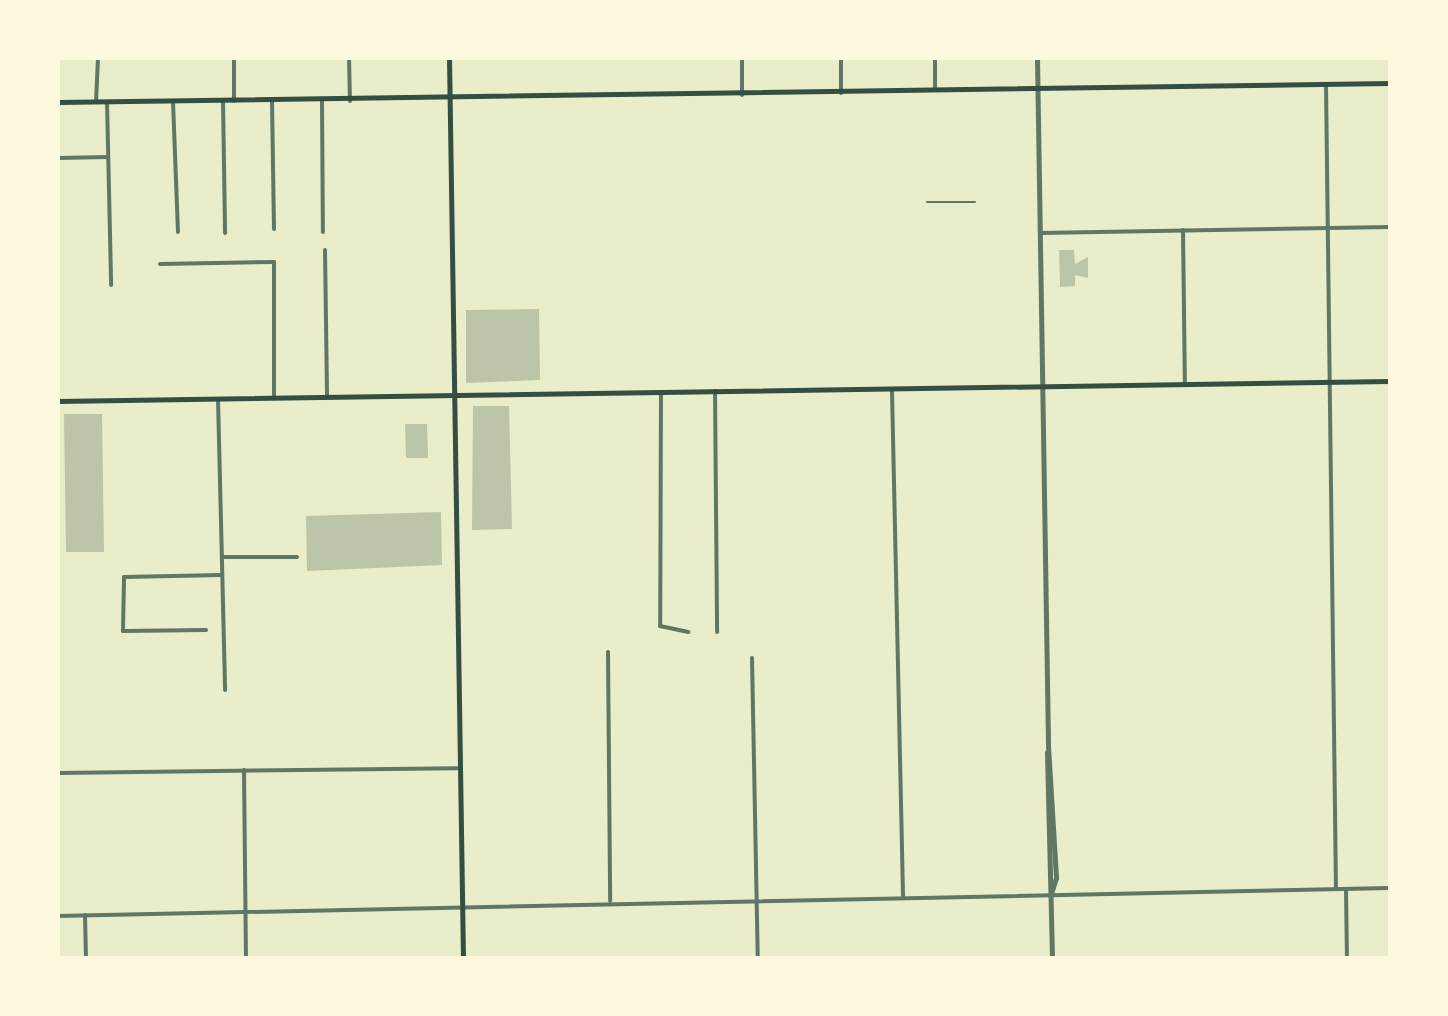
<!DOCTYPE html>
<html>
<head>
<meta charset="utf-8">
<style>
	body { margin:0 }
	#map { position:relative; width:1448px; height:1016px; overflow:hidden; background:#e9edc9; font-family:"Alegreya Sans",sans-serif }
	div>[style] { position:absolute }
	.building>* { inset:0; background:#bcc5a7 }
	.service>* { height:2.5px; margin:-1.25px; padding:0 1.25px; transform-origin:1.25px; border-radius:1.25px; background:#617663 }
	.minor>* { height:4px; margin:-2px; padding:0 2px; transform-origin:2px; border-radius:2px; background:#617663 }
	.tertiary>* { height:5px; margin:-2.5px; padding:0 2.5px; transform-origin:2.5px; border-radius:2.5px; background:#617663 }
	.secondary>* { height:5px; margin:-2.5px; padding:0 2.5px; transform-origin:2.5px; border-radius:2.5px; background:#344e41 }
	span { translate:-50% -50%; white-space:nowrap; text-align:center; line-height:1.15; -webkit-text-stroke:10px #fefae0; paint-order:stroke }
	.frame { position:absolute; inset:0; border:60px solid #fefae0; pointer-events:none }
</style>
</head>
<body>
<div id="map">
	<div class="building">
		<i style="clip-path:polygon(1059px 250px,1074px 250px,1075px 264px,1088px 257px,1088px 278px,1075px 275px,1075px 286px,1060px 287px)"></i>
		<i style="clip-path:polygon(539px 309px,540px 380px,466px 383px,466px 310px)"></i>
		<i style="clip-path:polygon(473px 406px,509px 406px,512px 529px,472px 530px)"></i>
		<i style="clip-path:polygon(64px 414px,102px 414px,104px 552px,66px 552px)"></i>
		<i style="clip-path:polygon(405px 424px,427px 424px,428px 458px,406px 458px)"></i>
		<i style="clip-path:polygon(441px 512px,442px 565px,307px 571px,306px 516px)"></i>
	</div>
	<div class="service">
		<i style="left:927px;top:202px;width:48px"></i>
	</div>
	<div class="minor">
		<i style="left:234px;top:58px;width:43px;rotate:90deg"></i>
		<i style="left:349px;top:58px;width:43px;rotate:88.7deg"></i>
		<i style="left:742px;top:58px;width:37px;rotate:90deg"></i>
		<i style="left:841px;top:58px;width:35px;rotate:90deg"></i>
		<i style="left:935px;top:58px;width:30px;rotate:90deg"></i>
		<i style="left:1326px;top:84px;width:805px;rotate:89.29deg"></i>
		<i style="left:223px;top:101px;width:132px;rotate:89.1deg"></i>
		<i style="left:272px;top:101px;width:128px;rotate:89.1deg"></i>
		<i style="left:322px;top:101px;width:131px;rotate:89.6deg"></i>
		<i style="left:96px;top:102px;width:44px;rotate:-87.4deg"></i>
		<i style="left:107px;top:102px;width:183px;rotate:88.7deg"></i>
		<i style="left:173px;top:102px;width:130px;rotate:87.8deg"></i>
		<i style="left:58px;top:158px;width:50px;rotate:-1.1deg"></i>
		<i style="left:1183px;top:230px;width:154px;rotate:89.3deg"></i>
		<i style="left:1040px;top:233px;width:350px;rotate:-1deg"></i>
		<i style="left:325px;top:250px;width:145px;rotate:89.2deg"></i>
		<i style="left:160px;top:264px;width:114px;rotate:-1deg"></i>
		<i style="left:274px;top:262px;width:136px;rotate:90deg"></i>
		<i style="left:715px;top:391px;width:241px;rotate:89.5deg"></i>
		<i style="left:892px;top:391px;width:505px;rotate:88.75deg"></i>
		<i style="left:661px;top:393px;width:233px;rotate:90.2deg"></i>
		<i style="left:660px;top:626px;width:29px;rotate:12deg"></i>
		<i style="left:218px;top:399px;width:291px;rotate:88.6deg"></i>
		<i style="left:222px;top:557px;width:75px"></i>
		<i style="left:206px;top:630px;width:83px;rotate:179.3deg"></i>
		<i style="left:123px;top:631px;width:54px;rotate:-88.9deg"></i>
		<i style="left:124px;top:577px;width:98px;rotate:-1.2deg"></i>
		<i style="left:608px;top:652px;width:249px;rotate:89.5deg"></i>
		<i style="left:752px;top:658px;width:300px;rotate:88.9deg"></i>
		<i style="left:244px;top:770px;width:188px;rotate:89.4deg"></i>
		<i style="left:58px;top:773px;width:399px;rotate:-0.7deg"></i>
		<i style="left:1346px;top:889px;width:69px;rotate:89.2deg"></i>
		<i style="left:85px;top:915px;width:43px;rotate:88.7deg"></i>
		<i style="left:58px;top:916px;width:1332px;rotate:-1.2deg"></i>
	</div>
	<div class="tertiary">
		<i style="left:1037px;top:58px;width:688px;rotate:89.08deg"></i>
		<i style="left:1048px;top:746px;width:132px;rotate:86.5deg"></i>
		<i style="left:1056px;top:878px;width:16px;rotate:108deg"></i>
		<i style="left:1047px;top:752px;width:206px;rotate:88.6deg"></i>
	</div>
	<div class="secondary">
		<i style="left:449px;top:58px;width:900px;rotate:89.11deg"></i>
		<i style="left:58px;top:102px;width:1332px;rotate:-0.82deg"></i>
		<i style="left:58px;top:401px;width:1332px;rotate:-0.86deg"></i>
	</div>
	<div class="frame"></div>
</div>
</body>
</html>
